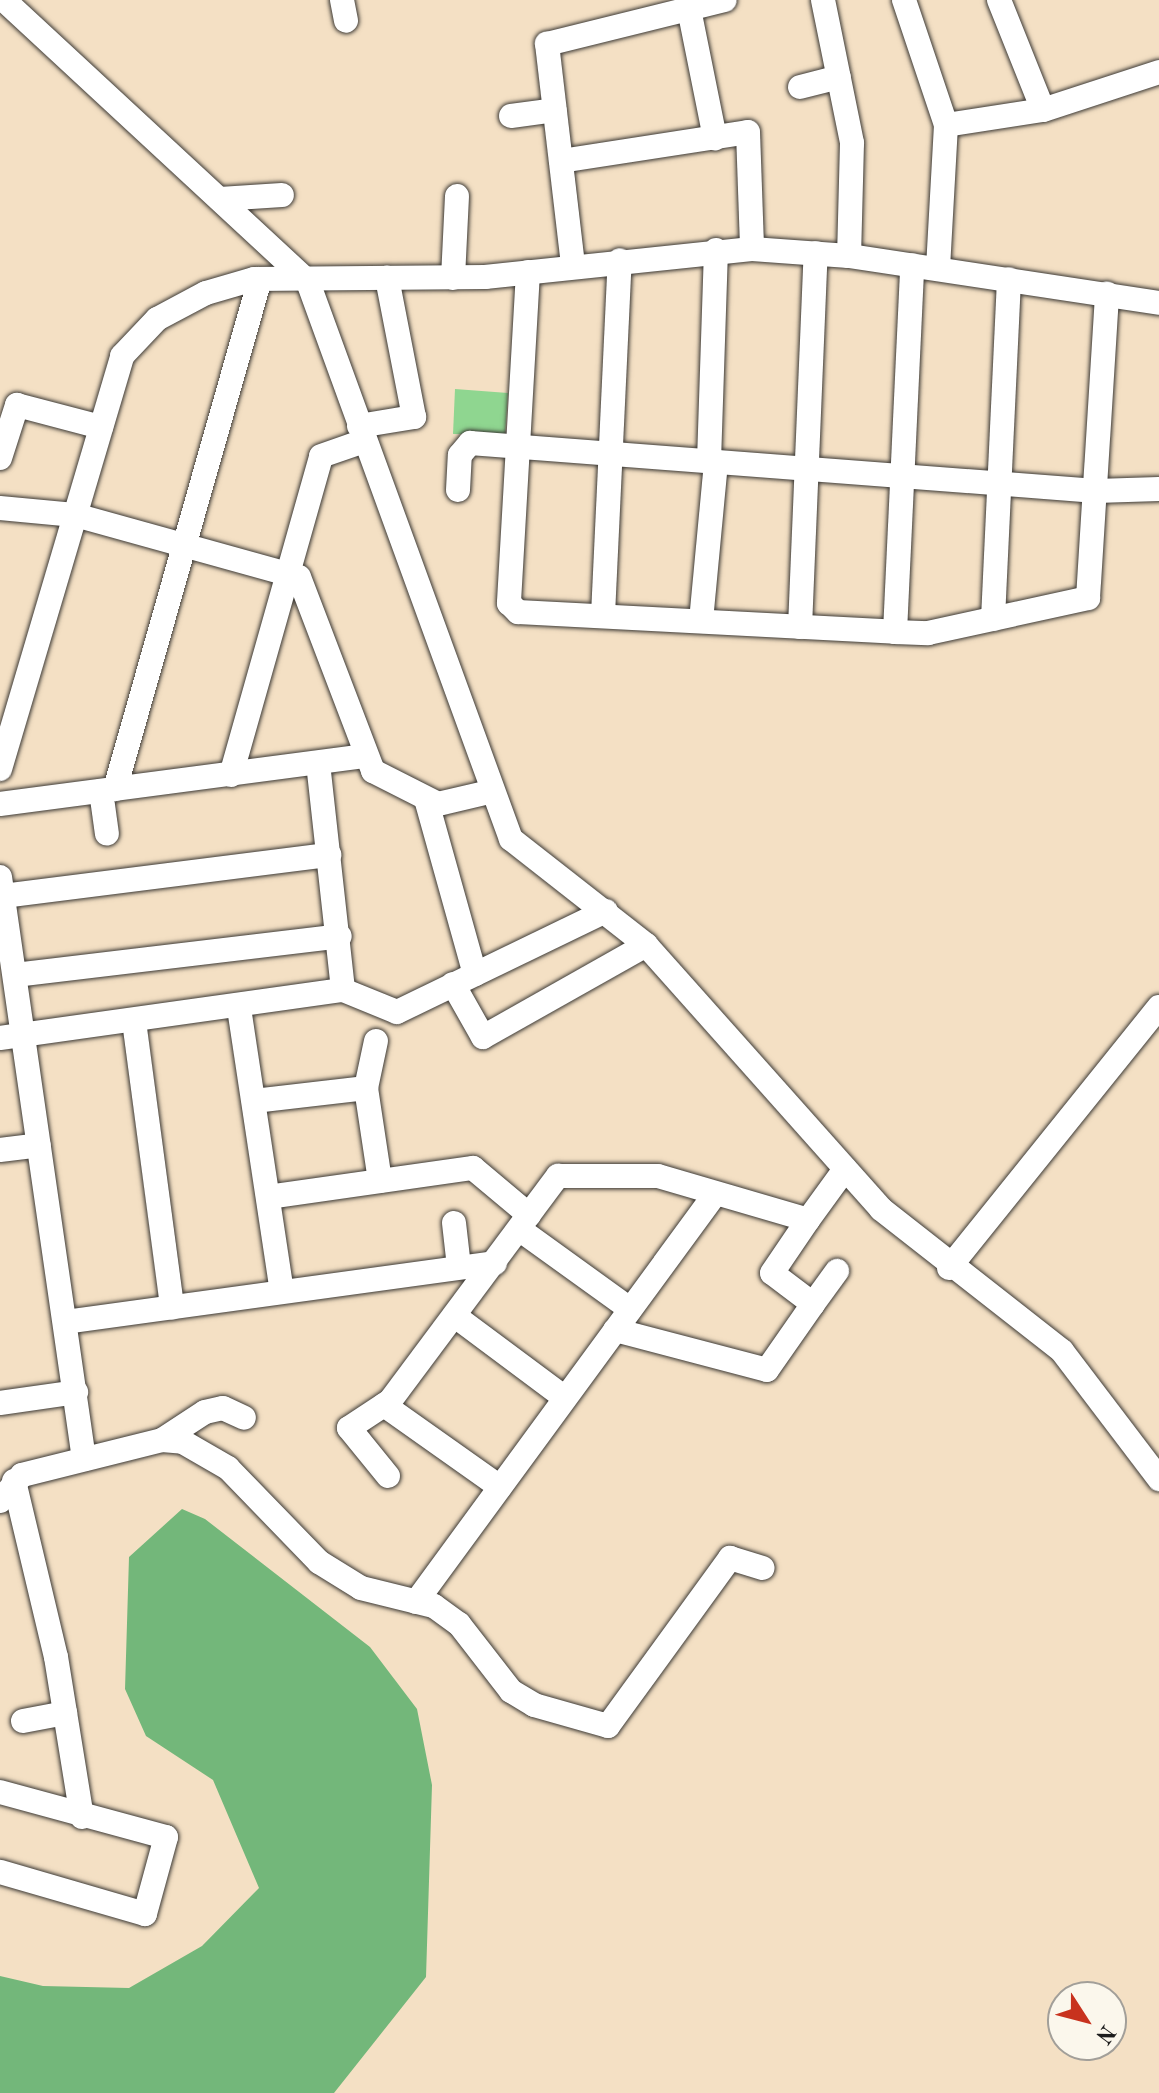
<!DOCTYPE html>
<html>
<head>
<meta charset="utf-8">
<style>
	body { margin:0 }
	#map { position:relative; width:1159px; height:2093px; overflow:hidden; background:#f4e0c4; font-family:"Old Standard TT",serif }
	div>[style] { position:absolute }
	.green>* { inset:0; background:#8fd690 }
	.forest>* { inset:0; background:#73b77a }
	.roads { filter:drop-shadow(0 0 2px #3c3935) drop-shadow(0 0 2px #3c3935) }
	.minor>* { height:24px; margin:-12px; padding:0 12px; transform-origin:12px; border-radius:12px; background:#fff }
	span { translate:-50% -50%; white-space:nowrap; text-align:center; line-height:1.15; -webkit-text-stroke:6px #fbf7ec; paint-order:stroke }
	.north { position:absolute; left:1047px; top:1981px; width:80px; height:80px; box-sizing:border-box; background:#fbf7ec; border:2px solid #a29f99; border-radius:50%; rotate:126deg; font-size:22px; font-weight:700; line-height:32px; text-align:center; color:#1c1c1c }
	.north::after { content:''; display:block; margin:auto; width:28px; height:36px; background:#c8321e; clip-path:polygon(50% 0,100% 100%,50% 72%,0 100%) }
</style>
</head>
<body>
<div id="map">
	<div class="green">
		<i style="clip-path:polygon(455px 389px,508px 393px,505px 435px,453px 434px)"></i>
	</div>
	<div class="forest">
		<i style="clip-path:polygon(182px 1509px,205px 1519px,370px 1647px,417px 1709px,432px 1785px,426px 1977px,334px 2093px,0 2093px,0 1976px,43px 1986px,129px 1988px,202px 1946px,259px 1888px,213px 1780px,146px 1736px,125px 1689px,129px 1557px)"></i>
	</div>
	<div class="roads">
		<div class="minor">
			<i style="left:4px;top:0;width:415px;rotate:42.8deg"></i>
			<i style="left:308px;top:282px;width:593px;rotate:69.98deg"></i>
			<i style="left:511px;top:839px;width:172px;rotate:38.1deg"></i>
			<i style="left:646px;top:945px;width:353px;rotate:48.3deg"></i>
			<i style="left:881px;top:1209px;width:230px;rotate:38.1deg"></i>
			<i style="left:1062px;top:1351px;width:161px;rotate:52.8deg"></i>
			<i style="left:342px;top:0;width:21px;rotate:79deg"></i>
			<i style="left:823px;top:0;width:146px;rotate:78.5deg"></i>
			<i style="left:852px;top:143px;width:113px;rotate:91.5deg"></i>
			<i style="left:904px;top:0;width:132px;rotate:71.4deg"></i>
			<i style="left:946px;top:125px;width:143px;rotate:93.2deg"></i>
			<i style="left:999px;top:0;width:118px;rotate:68.2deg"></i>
			<i style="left:689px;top:9px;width:132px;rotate:78.6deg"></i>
			<i style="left:800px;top:87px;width:40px;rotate:-14.4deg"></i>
			<i style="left:511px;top:116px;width:44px;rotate:-7.8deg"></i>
			<i style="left:946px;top:125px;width:98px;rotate:-8.8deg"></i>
			<i style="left:1043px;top:110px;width:122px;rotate:-18.1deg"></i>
			<i style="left:561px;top:161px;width:189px;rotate:-8.8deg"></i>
			<i style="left:748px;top:132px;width:117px;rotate:88deg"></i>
			<i style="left:220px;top:199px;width:62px;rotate:-3.7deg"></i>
			<i style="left:573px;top:265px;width:223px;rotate:-96.7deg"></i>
			<i style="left:547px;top:44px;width:183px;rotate:-13.9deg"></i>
			<i style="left:528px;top:272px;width:332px;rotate:93.3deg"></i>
			<i style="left:509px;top:603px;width:13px;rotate:45deg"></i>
			<i style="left:518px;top:612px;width:378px;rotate:3deg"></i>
			<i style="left:895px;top:632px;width:33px;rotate:2deg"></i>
			<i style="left:928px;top:633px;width:164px;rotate:-12.3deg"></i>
			<i style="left:1088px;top:598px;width:305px;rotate:-86.4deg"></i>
			<i style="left:453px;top:278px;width:82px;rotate:-87.2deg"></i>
			<i style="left:359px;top:426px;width:56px;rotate:-9.3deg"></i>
			<i style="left:414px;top:417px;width:142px;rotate:-101deg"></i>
			<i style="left:0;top:458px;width:56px;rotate:-72.2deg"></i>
			<i style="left:17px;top:405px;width:87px;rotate:14.7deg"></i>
			<i style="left:709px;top:461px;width:211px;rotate:-88.1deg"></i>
			<i style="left:458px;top:490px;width:35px;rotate:-87deg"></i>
			<i style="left:460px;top:455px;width:16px;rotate:-50deg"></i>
			<i style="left:470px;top:443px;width:628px;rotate:4.38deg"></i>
			<i style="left:1096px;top:491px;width:63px;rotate:-1.8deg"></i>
			<i style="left:0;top:508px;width:75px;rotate:5.3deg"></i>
			<i style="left:75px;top:515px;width:232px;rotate:15.5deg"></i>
			<i style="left:299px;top:577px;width:208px;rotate:69.1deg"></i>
			<i style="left:373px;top:771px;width:73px;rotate:26.9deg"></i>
			<i style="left:438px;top:804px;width:52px;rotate:-13.2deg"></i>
			<i style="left:603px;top:615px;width:355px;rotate:-87.3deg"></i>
			<i style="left:993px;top:619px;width:340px;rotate:-87.3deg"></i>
			<i style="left:701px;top:621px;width:160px;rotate:-84.6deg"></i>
			<i style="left:800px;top:627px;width:374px;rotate:-87.6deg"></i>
			<i style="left:895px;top:632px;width:367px;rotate:-87.3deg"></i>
			<i style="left:318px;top:763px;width:228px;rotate:83.7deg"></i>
			<i style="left:0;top:769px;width:431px;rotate:-73.5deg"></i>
			<i style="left:122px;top:356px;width:51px;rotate:-46.6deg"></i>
			<i style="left:157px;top:319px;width:55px;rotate:-28deg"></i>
			<i style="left:206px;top:293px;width:50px;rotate:-16.3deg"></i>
			<i style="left:254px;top:279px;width:231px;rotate:-0.5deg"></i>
			<i style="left:485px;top:277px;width:268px;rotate:-6deg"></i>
			<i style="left:752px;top:249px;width:97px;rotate:4.1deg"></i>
			<i style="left:849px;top:256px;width:314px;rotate:8.6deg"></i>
			<i style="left:231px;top:775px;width:331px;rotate:-74.2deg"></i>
			<i style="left:321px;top:456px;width:46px;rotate:-19.2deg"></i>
			<i style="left:115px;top:789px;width:530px;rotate:-74.13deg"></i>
			<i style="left:101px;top:791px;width:43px;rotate:82.1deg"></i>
			<i style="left:426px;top:799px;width:182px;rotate:74.4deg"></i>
			<i style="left:0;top:804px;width:367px;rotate:-7.5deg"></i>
			<i style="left:0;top:877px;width:588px;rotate:81.79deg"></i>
			<i style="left:3px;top:896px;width:329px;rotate:-7.2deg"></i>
			<i style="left:15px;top:975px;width:327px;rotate:-6.8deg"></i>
			<i style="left:453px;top:984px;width:61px;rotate:60.5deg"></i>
			<i style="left:483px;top:1037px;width:187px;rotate:-29.4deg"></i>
			<i style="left:239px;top:1008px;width:286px;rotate:81.4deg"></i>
			<i style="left:134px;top:1021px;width:289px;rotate:82.4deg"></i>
			<i style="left:0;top:1038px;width:346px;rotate:-8deg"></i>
			<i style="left:343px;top:990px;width:58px;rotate:22.2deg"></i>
			<i style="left:397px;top:1012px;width:232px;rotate:-25.8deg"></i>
			<i style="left:366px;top:1088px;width:48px;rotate:-78deg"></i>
			<i style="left:254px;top:1101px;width:113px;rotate:-6.6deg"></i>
			<i style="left:366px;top:1088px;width:94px;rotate:81.4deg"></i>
			<i style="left:0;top:1150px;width:39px;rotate:-7deg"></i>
			<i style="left:268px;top:1197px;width:207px;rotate:-8.1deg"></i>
			<i style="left:473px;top:1168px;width:73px;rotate:40deg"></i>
			<i style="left:454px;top:1223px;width:44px;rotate:83.5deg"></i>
			<i style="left:519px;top:1229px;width:137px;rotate:35.8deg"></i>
			<i style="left:949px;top:1268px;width:335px;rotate:-51.2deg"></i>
			<i style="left:813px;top:1304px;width:41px;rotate:-54deg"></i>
			<i style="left:455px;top:1316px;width:137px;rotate:36.7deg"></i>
			<i style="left:65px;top:1322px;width:434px;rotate:-7.8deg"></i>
			<i style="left:615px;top:1330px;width:157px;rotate:14.7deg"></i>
			<i style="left:767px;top:1370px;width:80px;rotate:-55.1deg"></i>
			<i style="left:813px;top:1304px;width:51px;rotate:-142.9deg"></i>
			<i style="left:772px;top:1273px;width:64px;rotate:-55.8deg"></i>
			<i style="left:0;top:1403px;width:77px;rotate:-8.2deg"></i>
			<i style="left:384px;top:1405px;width:142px;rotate:35.3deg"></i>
			<i style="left:162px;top:1440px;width:51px;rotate:-33.1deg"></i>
			<i style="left:205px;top:1412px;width:18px;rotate:-13deg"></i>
			<i style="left:223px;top:1408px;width:23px;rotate:25deg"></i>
			<i style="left:388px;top:1476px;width:62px;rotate:-129.1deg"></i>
			<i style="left:349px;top:1428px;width:49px;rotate:-33.4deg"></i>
			<i style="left:390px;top:1401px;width:281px;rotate:-53.3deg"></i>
			<i style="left:558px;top:1176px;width:100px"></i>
			<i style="left:658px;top:1176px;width:156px;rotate:16.3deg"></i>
			<i style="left:808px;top:1220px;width:63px;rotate:-54deg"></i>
			<i style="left:14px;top:1481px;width:181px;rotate:76.6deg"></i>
			<i style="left:56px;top:1657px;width:162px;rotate:80.8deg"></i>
			<i style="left:0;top:1501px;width:34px;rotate:-50deg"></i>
			<i style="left:22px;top:1475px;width:144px;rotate:-14deg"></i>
			<i style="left:162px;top:1440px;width:21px;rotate:5deg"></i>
			<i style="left:183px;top:1442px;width:52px;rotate:30deg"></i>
			<i style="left:228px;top:1468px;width:131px;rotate:45.9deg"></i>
			<i style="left:319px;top:1562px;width:49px;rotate:31.8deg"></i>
			<i style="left:361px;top:1588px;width:75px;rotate:13.9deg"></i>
			<i style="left:434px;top:1606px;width:31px;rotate:36deg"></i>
			<i style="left:459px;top:1624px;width:85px;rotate:52.2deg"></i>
			<i style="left:511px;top:1691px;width:27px;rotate:31deg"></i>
			<i style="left:534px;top:1705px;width:77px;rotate:15.8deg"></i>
			<i style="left:608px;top:1726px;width:208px;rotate:-54deg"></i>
			<i style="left:730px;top:1558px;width:34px;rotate:17deg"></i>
			<i style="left:416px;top:1602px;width:506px;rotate:-53.76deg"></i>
			<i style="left:23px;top:1721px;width:43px;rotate:-10.8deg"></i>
			<i style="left:0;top:1792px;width:172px;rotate:15.2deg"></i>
			<i style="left:166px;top:1837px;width:80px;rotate:105.3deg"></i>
			<i style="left:145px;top:1914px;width:151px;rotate:-163.8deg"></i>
		</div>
	</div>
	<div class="north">N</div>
</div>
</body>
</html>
